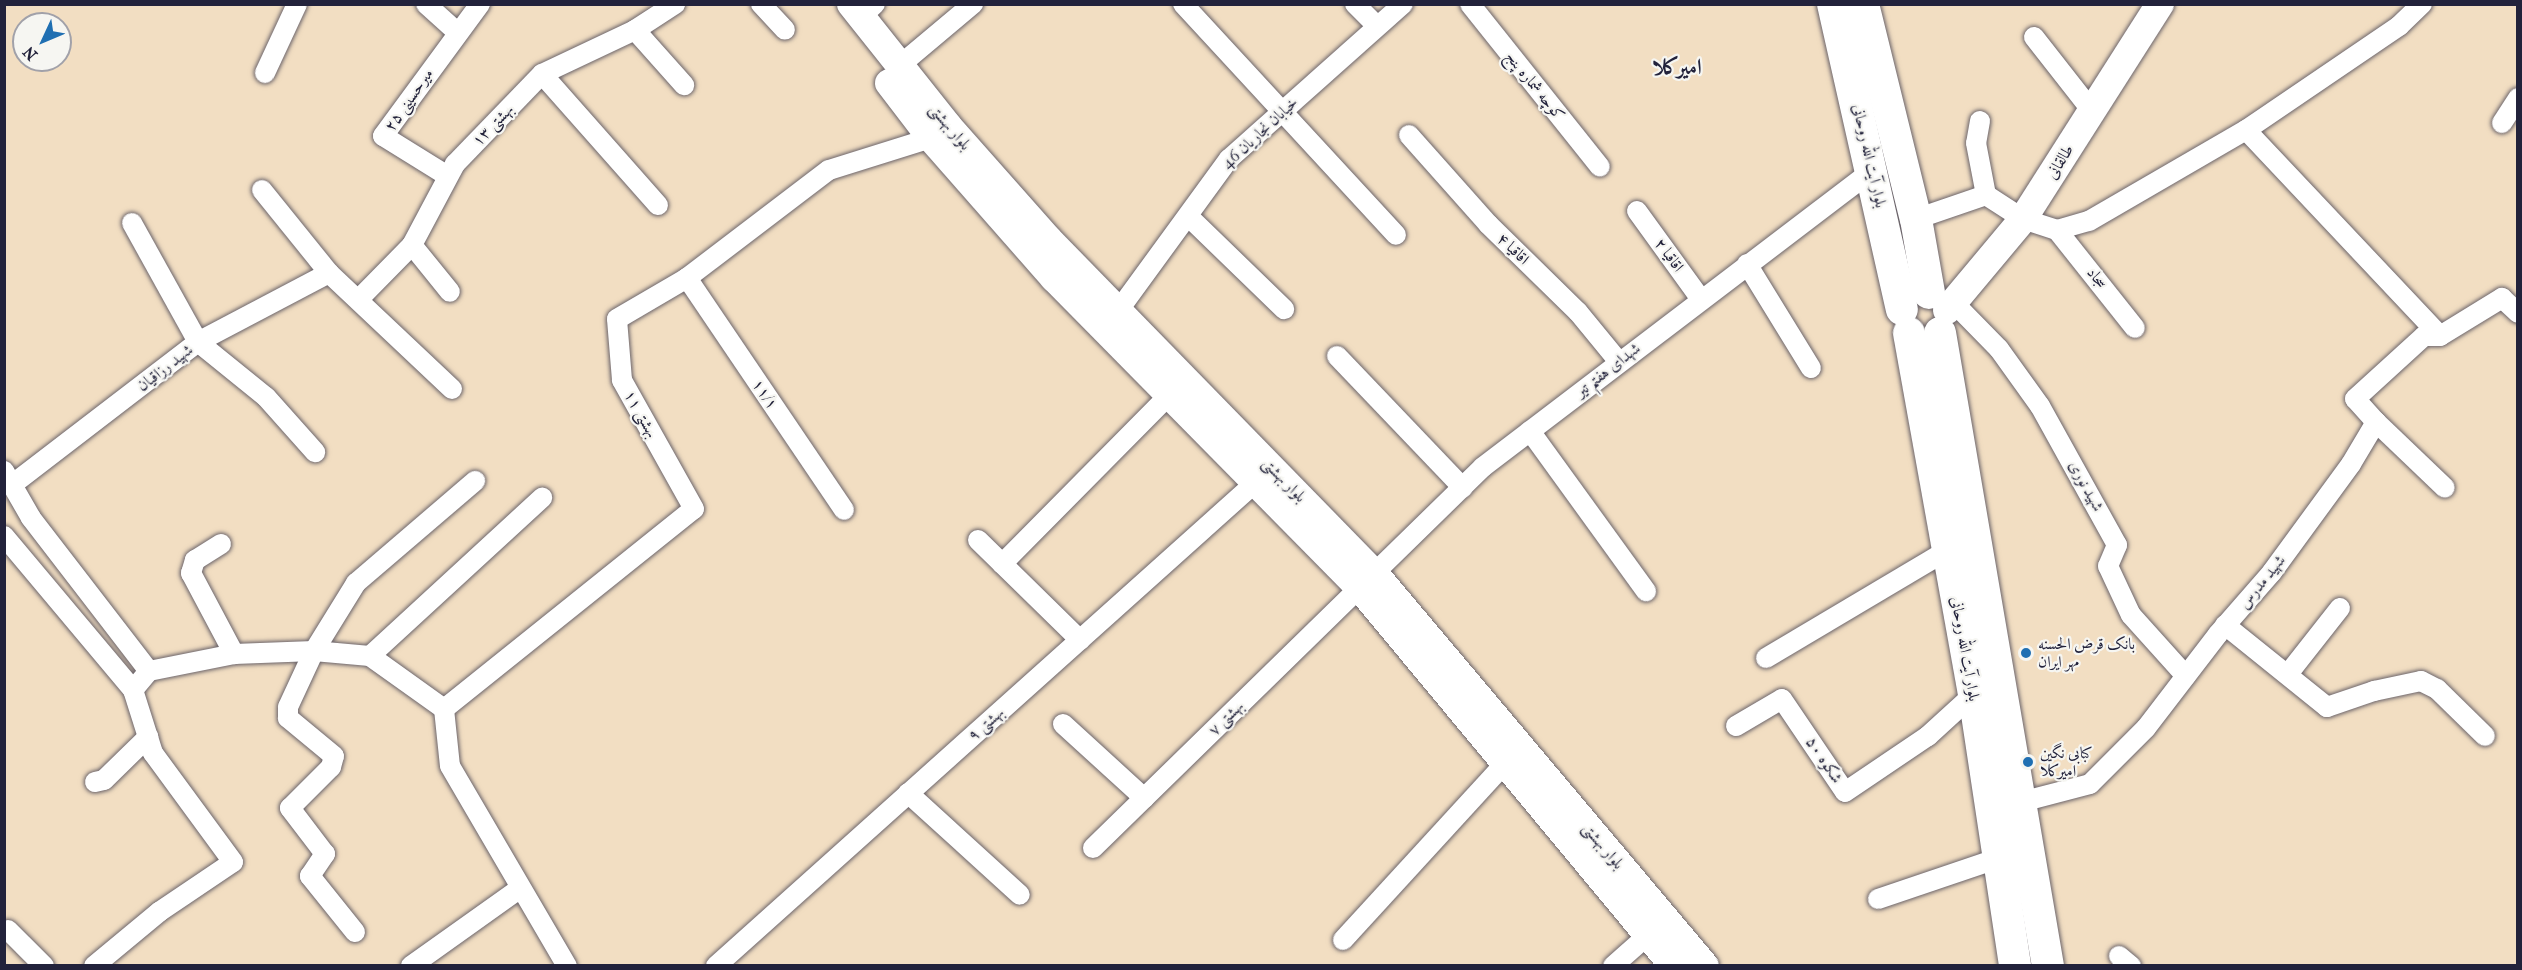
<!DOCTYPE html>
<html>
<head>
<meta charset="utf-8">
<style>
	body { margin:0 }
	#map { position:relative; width:2522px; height:970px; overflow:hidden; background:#f2dec2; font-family:"IM FELL French Canon",Amiri,serif }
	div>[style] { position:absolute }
	.roads { filter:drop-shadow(0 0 2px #6b646a) drop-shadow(0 0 2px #6b646a) }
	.street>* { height:20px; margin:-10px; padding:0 10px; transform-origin:10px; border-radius:10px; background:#fff }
	.secondary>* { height:28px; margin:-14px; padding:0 14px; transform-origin:14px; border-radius:14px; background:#fff }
	.primary>* { height:32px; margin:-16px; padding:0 16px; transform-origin:16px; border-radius:16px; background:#fff }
	.dots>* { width:16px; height:16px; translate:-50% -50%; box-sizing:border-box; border:3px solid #f6f6f2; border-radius:50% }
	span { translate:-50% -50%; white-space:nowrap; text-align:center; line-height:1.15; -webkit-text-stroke:4.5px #f6f6f2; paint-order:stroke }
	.street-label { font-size:16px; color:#22223b }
	.poi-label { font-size:16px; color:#22223b }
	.left { translate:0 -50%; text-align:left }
	.district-label { font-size:22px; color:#22223b; font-weight:700 }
	.frame { position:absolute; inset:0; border:6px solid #22223b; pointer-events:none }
	.north { position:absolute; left:12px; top:12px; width:60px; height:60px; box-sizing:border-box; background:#f6f6f2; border:2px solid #a1a1a9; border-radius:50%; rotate:226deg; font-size:16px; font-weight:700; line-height:24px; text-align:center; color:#22223b }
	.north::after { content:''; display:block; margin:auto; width:21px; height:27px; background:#1f6fb2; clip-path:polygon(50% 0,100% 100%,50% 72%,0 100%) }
</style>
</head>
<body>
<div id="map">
	<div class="roads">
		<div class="street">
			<i style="left:426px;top:4px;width:42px;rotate:42.1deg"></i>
			<i style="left:761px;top:4px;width:35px;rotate:47deg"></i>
			<i style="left:1183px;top:4px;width:314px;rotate:47.3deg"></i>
			<i style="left:1355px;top:4px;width:30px;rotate:45deg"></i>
			<i style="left:1470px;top:4px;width:208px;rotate:51.4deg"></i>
			<i style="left:861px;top:17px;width:19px;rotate:-43deg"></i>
			<i style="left:635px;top:30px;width:74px;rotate:48.3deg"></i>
			<i style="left:2034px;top:37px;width:94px;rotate:51.9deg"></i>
			<i style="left:899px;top:66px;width:97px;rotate:-40deg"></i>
			<i style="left:265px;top:73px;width:76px;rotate:-65.1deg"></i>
			<i style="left:542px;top:74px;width:175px;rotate:48.5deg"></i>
			<i style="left:1980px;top:121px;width:22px;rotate:100deg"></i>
			<i style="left:1976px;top:143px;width:53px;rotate:79.1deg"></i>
			<i style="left:2502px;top:123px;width:30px;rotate:-57deg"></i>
			<i style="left:2246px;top:130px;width:283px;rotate:46.7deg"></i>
			<i style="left:1409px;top:135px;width:119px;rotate:48.4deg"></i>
			<i style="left:1488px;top:224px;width:126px;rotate:44.4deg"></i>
			<i style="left:1578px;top:312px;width:65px;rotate:50.6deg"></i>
			<i style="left:446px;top:175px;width:74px;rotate:-148.2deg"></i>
			<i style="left:383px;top:136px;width:164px;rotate:-53.7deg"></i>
			<i style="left:262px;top:190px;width:107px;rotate:51.1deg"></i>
			<i style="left:329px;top:273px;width:169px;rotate:43.3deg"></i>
			<i style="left:1637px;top:211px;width:107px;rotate:54.1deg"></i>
			<i style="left:1188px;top:216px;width:134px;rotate:44.1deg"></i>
			<i style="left:1916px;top:219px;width:74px;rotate:-18.9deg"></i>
			<i style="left:1986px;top:195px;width:44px;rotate:33deg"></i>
			<i style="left:2023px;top:219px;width:36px;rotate:18deg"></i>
			<i style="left:2057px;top:230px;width:33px;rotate:-16deg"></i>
			<i style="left:2089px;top:221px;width:181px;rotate:-30.1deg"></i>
			<i style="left:2246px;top:130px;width:185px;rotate:-34.2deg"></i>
			<i style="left:2399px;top:26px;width:32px;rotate:-44deg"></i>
			<i style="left:132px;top:223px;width:136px;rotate:61deg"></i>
			<i style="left:198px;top:342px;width:87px;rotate:39deg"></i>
			<i style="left:266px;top:397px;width:74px;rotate:48.3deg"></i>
			<i style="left:2057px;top:230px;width:125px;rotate:51.5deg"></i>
			<i style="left:412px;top:245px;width:60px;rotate:51deg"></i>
			<i style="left:1747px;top:264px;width:122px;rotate:58.4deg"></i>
			<i style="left:687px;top:278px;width:280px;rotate:55.9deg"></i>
			<i style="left:359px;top:299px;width:76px;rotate:-45.5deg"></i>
			<i style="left:412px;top:245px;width:92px;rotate:-62deg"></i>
			<i style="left:455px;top:164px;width:125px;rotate:-46deg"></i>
			<i style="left:542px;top:74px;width:103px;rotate:-25.3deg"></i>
			<i style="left:635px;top:30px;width:48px;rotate:-33deg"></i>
			<i style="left:1954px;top:303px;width:64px;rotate:45.6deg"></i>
			<i style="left:1999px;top:349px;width:70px;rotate:54.3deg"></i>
			<i style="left:2040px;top:406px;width:159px;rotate:61deg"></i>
			<i style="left:2117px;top:545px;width:23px;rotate:113deg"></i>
			<i style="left:2108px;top:566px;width:54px;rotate:64.9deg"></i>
			<i style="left:2131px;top:615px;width:82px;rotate:48deg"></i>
			<i style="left:1118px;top:311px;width:188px;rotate:-53.9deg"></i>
			<i style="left:1229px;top:159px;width:233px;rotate:-41.7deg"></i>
			<i style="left:2440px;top:336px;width:73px;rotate:-31.5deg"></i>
			<i style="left:2502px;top:298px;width:22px;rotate:43deg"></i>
			<i style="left:1337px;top:356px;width:182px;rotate:46.3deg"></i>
			<i style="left:2376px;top:422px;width:95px;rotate:43.7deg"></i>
			<i style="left:1530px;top:431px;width:198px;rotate:54.1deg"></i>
			<i style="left:4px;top:471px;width:54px;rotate:60.1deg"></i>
			<i style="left:31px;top:518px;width:193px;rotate:52.4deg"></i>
			<i style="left:13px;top:484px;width:233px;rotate:-37.5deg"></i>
			<i style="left:198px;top:342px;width:148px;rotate:-27.8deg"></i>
			<i style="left:4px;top:536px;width:201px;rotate:50deg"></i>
			<i style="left:978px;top:540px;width:143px;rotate:44.4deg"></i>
			<i style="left:221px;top:544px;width:31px;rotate:148deg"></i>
			<i style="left:195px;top:560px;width:14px;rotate:107deg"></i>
			<i style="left:191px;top:573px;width:92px;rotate:62deg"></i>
			<i style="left:1002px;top:564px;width:238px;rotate:-45.3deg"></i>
			<i style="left:2225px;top:625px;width:131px;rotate:38.8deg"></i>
			<i style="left:2327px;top:707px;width:50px;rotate:-18.8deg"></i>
			<i style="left:2374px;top:691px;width:48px;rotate:-12deg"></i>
			<i style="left:2421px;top:681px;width:18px;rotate:27deg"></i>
			<i style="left:2437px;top:689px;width:67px;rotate:44.4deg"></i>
			<i style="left:370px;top:656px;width:234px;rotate:-42.6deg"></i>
			<i style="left:1766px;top:658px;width:212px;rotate:-30.7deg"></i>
			<i style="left:2288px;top:674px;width:84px;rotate:-51.8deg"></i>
			<i style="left:444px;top:709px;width:320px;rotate:-38.7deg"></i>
			<i style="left:694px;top:509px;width:148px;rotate:-119.2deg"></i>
			<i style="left:622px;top:380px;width:61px;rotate:-94.7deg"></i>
			<i style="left:617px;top:319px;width:81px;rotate:-30.4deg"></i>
			<i style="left:687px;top:278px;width:178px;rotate:-37.3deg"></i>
			<i style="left:829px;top:170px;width:107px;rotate:-17.4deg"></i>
			<i style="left:1063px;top:724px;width:110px;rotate:42.4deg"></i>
			<i style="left:1736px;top:726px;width:53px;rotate:-30.4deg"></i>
			<i style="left:1782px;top:699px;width:112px;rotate:55.9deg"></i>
			<i style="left:1845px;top:792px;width:100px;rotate:-34deg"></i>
			<i style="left:1928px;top:736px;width:62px;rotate:-42.4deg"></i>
			<i style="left:95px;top:782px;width:9px;rotate:-13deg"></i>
			<i style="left:104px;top:780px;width:62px;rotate:-44.3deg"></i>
			<i style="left:908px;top:793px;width:151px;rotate:42.3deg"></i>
			<i style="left:2021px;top:802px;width:71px;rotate:-14.6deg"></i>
			<i style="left:2090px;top:784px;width:79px;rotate:-45deg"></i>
			<i style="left:2146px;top:728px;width:118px;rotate:-52.5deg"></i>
			<i style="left:2218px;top:634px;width:82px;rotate:-48.9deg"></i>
			<i style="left:2272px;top:572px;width:134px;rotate:-53.8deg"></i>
			<i style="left:2351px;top:464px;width:49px;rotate:-59.2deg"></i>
			<i style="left:2376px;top:422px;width:31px;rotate:-132deg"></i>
			<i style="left:2355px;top:399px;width:93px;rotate:-42.4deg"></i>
			<i style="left:2424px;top:336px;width:16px"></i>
			<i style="left:1093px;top:848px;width:545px;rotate:-44.33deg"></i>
			<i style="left:1483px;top:467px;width:490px;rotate:-37.3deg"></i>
			<i style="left:1878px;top:899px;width:128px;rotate:-18.7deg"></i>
			<i style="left:8px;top:930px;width:51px;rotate:45deg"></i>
			<i style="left:355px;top:932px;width:72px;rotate:-128.8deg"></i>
			<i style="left:310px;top:876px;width:27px;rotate:-56deg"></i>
			<i style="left:325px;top:854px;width:58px;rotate:-127.3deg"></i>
			<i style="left:290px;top:808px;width:58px;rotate:-45deg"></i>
			<i style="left:331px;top:767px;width:11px;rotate:-75deg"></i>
			<i style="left:334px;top:756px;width:60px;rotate:-140.4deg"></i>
			<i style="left:288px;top:718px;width:11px;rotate:-90deg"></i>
			<i style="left:288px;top:707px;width:62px;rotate:-65.1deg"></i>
			<i style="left:314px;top:651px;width:80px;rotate:-58.3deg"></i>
			<i style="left:356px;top:583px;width:157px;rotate:-40.6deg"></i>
			<i style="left:1343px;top:940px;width:241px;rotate:-47.5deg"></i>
			<i style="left:2119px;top:956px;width:16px;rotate:40deg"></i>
			<i style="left:94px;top:966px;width:85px;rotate:-39.7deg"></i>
			<i style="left:159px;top:912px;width:89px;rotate:-34deg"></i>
			<i style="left:233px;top:862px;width:135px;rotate:-126.3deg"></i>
			<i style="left:153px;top:753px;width:66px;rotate:-107.6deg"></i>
			<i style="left:133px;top:690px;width:25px;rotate:-50deg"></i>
			<i style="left:149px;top:671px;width:87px;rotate:-11.3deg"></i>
			<i style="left:234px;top:654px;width:80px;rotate:-2.1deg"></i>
			<i style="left:314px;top:651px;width:56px;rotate:5.1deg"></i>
			<i style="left:370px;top:656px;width:91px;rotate:35.6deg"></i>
			<i style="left:444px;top:709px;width:57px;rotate:84deg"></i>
			<i style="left:450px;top:766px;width:232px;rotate:59.7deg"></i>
			<i style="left:411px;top:966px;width:133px;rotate:-35.5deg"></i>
			<i style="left:716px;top:966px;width:725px;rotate:-41.87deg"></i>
			<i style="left:1613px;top:966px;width:47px;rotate:-41.5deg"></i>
		</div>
		<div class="secondary">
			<i style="left:851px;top:4px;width:156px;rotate:51.5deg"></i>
			<i style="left:948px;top:126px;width:152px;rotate:48.5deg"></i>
			<i style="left:1049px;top:240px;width:467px;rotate:45.7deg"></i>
			<i style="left:1375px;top:574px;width:512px;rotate:49.91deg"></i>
			<i style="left:889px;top:83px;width:69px;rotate:52.6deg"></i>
			<i style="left:931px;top:138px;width:186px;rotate:48.7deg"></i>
			<i style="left:1054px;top:278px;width:434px;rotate:45.4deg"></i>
			<i style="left:1359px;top:587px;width:493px;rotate:50.3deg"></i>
			<i style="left:1947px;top:310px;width:119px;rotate:-50.1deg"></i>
			<i style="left:2023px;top:219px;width:255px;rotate:-57.5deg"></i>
		</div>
		<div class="primary">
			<i style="left:1833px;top:4px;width:313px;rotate:77.3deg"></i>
			<i style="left:1863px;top:4px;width:221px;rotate:76.2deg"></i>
			<i style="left:1916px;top:219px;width:75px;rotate:80deg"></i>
			<i style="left:1909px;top:333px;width:367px;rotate:79.8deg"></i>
			<i style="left:1974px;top:694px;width:275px;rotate:81.4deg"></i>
			<i style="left:1940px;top:333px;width:642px;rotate:80.32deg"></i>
		</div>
	</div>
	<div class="dots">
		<i style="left:2026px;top:653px;background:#1f6fb2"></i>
		<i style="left:2028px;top:762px;background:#1f6fb2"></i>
	</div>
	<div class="street-label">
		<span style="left:1535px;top:86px;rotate:51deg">کوچه شماره پنج</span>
		<span style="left:409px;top:100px;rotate:-55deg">میرحسینی ۲۵</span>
		<span style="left:493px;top:125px;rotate:-46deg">بهشتی ۱۳</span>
		<span style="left:950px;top:127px;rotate:50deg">بلوار بهشتی</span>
		<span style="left:1260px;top:133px;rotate:-43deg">خیابان نجاریان 46</span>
		<span style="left:1869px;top:156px;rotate:77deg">بلوار آیت الله روحانی</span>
		<span style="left:2060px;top:162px;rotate:-58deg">طالقانی</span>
		<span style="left:1513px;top:249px;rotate:44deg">اقاقیا ۴</span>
		<span style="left:1669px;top:255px;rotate:54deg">اقاقیا ۲</span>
		<span style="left:2097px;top:278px;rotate:51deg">سجاد</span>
		<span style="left:165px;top:368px;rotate:-38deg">شهید رزاقیان</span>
		<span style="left:1608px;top:370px;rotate:-38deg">شهدای هفتم تیر</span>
		<span style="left:765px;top:394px;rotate:56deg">۱۱/۱</span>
		<span style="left:641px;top:414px;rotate:61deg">بهشتی ۱۱</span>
		<span style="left:1284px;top:480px;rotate:46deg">بلوار بهشتی</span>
		<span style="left:2086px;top:486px;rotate:61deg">شهید نوری</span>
		<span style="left:2262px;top:582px;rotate:-51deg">شهید مدرس</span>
		<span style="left:1965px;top:649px;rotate:80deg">بلوار آیت الله روحانی</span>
		<span style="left:1226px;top:718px;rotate:-44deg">بهشتی ۷</span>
		<span style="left:986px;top:724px;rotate:-42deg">بهشتی ۹</span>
		<span style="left:1824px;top:760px;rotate:56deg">شکوه ۵۰</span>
		<span style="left:1603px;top:846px;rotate:50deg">بلوار بهشتی</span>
	</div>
	<div class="poi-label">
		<span class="left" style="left:2038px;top:653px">بانک قرض الحسنه<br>مهر ایران</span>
		<span class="left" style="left:2040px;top:762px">کبابی نگین<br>امیرکلا</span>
	</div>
	<div class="district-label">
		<span style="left:1677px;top:68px">امیرکلا</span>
	</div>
	<div class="frame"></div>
	<div class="north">N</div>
</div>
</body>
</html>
